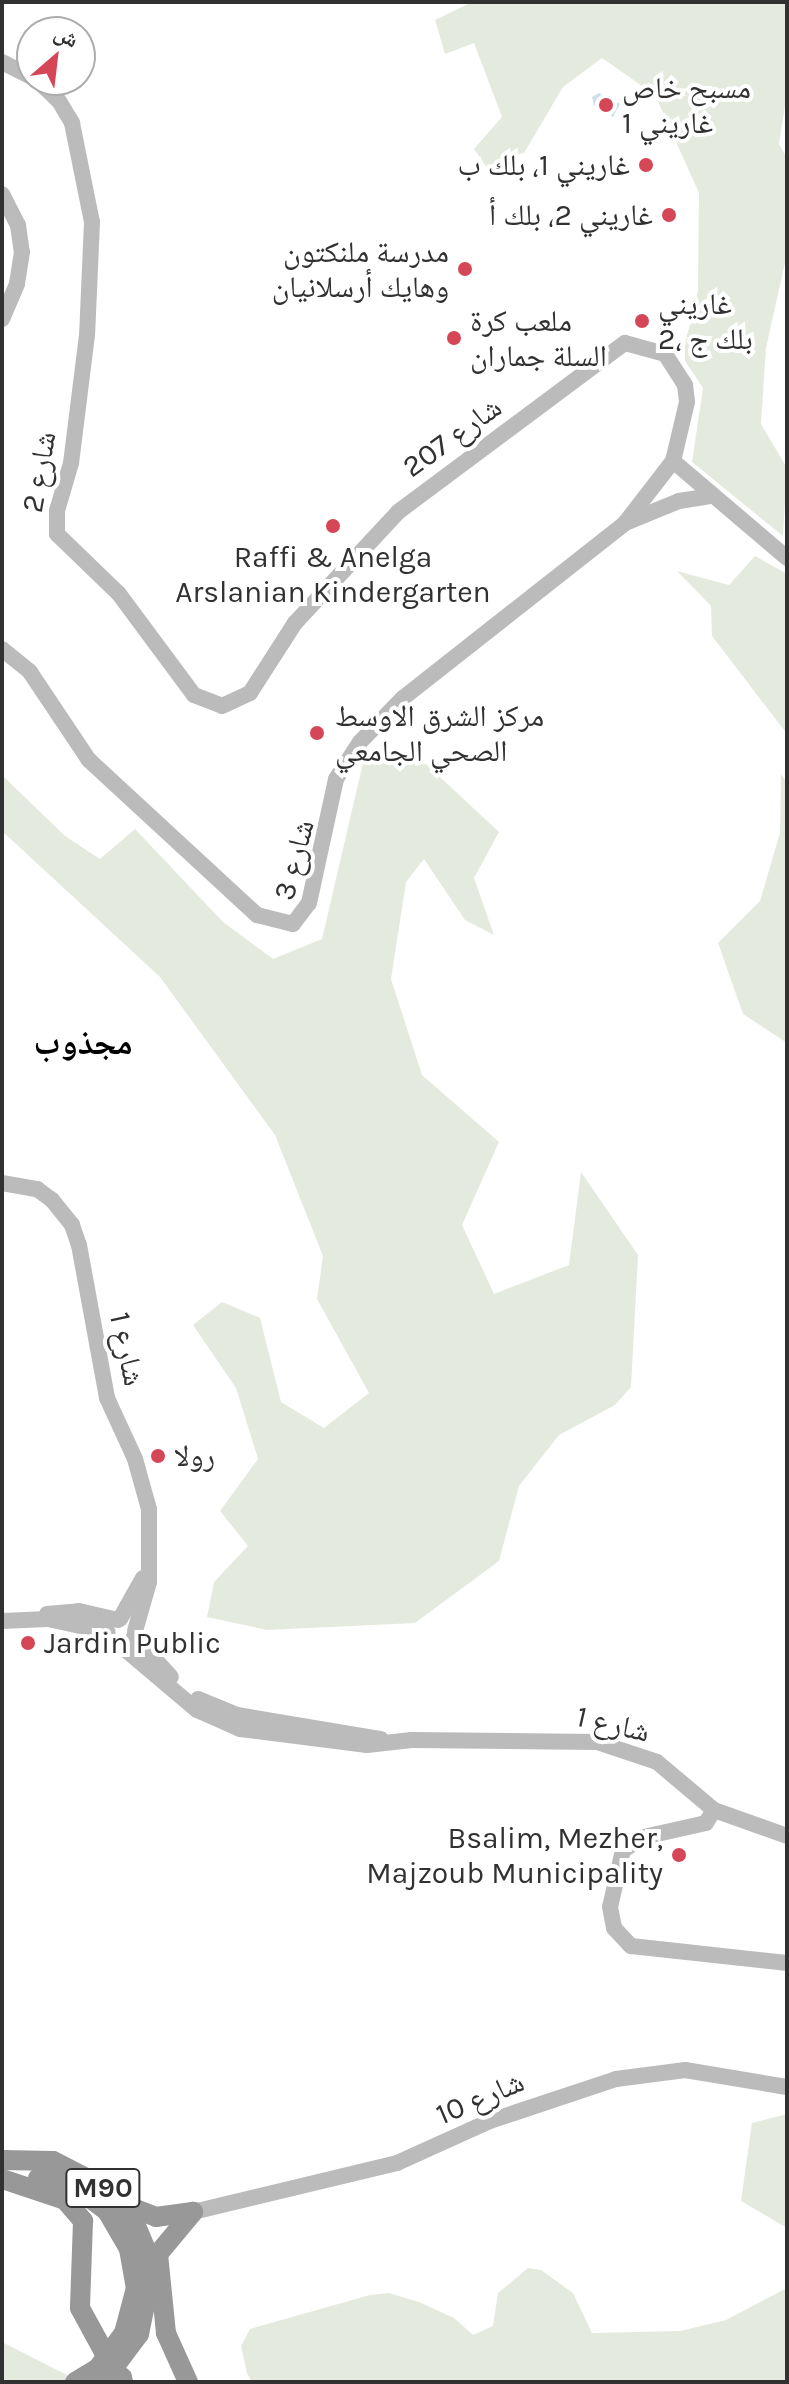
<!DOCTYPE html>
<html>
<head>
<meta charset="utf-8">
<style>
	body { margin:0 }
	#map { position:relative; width:789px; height:2384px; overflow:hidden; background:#fff; font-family:Karla,"Noto Naskh Arabic",sans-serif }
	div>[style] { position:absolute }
	.green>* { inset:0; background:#e5eade }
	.water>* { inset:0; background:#cddfe8 }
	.secondary>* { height:16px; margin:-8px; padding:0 8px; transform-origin:8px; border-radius:8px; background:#bbb }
	.highway>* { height:20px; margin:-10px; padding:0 10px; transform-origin:10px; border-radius:10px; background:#989898 }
	.highway-bridge>* { height:20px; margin:-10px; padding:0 10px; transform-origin:10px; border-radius:10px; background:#989898 }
	.dots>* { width:22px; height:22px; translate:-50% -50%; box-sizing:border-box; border:4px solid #fff; border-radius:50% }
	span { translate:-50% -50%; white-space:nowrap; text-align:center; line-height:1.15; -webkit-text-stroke:8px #fff; paint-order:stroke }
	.shield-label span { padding:2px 6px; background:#fff; border:2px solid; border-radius:6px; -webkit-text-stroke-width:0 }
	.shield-label { font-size:28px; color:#313131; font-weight:700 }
	.poi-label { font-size:30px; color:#313131 }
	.left { translate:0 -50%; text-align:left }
	.right { translate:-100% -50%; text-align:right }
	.street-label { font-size:30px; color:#313131 }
	.quarter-label { font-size:34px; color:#000; font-weight:700 }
	.frame { position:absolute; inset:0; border:4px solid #313131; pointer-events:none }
	.north { position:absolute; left:16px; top:16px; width:80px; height:80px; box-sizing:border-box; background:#fff; border:2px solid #adadad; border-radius:50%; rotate:28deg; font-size:22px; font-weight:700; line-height:32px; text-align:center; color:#313131 }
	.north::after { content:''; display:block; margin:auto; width:28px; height:36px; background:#d54657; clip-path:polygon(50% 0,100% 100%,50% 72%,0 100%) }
</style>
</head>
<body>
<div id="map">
	<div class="green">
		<i style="clip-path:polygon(472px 2px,787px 2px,787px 94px,779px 144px,787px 158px,787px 254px,766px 348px,761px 424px,787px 468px,783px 536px,692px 462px,703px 388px,685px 361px,685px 344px,698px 291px,699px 193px,655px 95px,602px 58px,563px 87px,524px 153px,498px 159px,488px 169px,474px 149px,502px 117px,474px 43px,445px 54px,435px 20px)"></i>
		<i style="clip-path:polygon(755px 556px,787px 574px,787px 734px,712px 636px,711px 606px,677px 571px,729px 585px)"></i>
		<i style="clip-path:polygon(363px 763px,426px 764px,499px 832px,474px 878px,494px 935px,465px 920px,424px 859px,406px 882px,391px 979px,422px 1075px,499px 1142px,462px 1225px,494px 1294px,569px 1265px,581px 1172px,638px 1255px,631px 1387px,615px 1405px,559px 1435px,519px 1486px,499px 1561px,415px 1623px,267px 1630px,207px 1617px,214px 1582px,248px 1546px,220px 1511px,258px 1459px,236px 1388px,193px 1325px,222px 1302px,260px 1318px,281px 1402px,324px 1428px,369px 1393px,317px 1299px,323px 1256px,275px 1135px,160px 977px,2px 831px,2px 775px,65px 836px,100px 859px,135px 829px,223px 922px,273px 959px,322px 939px)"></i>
		<i style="clip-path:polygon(781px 774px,787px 783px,787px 1043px,743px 1014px,718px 943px,760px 901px,780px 833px)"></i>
		<i style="clip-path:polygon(787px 2114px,787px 2228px,741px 2201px,752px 2123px)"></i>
		<i style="clip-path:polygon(528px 2268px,541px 2270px,573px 2293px,592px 2333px,680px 2331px,726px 2320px,787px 2288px,787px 2382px,252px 2382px,247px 2373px,241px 2346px,250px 2329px,370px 2295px,389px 2293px,419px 2302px,454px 2318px,473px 2335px,493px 2326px,498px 2293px)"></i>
		<i style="clip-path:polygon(2px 2342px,67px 2375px,65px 2382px,2px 2382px)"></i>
	</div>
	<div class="water">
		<i style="clip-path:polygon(599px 93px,620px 104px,613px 117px,594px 105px,592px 97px)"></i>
	</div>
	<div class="secondary">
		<i style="left:2px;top:62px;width:34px;rotate:27deg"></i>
		<i style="left:37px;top:80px;width:30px;rotate:44deg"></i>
		<i style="left:59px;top:101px;width:26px;rotate:59deg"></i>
		<i style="left:72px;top:123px;width:101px;rotate:78.6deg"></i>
		<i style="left:92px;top:222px;width:113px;rotate:92.5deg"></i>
		<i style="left:87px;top:335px;width:129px;rotate:97.1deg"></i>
		<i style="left:71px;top:463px;width:50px;rotate:106.3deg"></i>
		<i style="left:57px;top:511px;width:23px;rotate:90deg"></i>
		<i style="left:57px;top:534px;width:86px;rotate:44.1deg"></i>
		<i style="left:119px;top:594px;width:126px;rotate:53.4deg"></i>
		<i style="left:194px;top:695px;width:30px;rotate:21deg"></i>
		<i style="left:222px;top:706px;width:31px;rotate:-25deg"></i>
		<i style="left:250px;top:693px;width:83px;rotate:-57.3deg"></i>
		<i style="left:295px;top:623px;width:151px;rotate:-47.1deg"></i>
		<i style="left:398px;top:512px;width:283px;rotate:-36.7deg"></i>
		<i style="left:625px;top:343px;width:41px;rotate:15.4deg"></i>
		<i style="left:665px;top:354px;width:37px;rotate:57deg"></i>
		<i style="left:685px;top:385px;width:17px;rotate:83deg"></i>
		<i style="left:687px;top:402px;width:61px;rotate:103.3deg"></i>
		<i style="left:673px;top:461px;width:78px;rotate:127.7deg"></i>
		<i style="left:2px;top:194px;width:35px;rotate:63deg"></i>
		<i style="left:18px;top:225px;width:27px;rotate:82deg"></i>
		<i style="left:22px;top:252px;width:32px;rotate:99deg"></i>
		<i style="left:17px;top:284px;width:38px;rotate:113deg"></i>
		<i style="left:673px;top:461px;width:150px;rotate:40.4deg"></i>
		<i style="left:2px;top:649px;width:36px;rotate:39deg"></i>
		<i style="left:30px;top:672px;width:106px;rotate:56.2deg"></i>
		<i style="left:89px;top:760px;width:229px;rotate:42.7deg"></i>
		<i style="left:257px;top:915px;width:37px;rotate:14deg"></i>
		<i style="left:293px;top:924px;width:26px;rotate:-53deg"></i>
		<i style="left:309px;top:903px;width:127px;rotate:-77.7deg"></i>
		<i style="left:336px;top:779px;width:44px;rotate:-57deg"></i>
		<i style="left:360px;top:742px;width:62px;rotate:-45.7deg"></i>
		<i style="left:403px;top:698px;width:283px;rotate:-38.2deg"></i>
		<i style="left:625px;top:523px;width:58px;rotate:-22.2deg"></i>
		<i style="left:679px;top:501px;width:30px;rotate:-9deg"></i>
		<i style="left:2px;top:1183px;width:36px;rotate:10deg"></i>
		<i style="left:37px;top:1189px;width:19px;rotate:36deg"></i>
		<i style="left:52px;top:1200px;width:32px;rotate:51deg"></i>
		<i style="left:72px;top:1225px;width:21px;rotate:71deg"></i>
		<i style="left:79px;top:1245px;width:156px;rotate:79.6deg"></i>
		<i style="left:107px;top:1398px;width:67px;rotate:65.3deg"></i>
		<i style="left:135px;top:1459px;width:52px;rotate:74.4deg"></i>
		<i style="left:149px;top:1509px;width:73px;rotate:90deg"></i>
		<i style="left:149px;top:1582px;width:51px;rotate:105.9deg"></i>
		<i style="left:47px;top:1614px;width:32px;rotate:-5deg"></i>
		<i style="left:79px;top:1611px;width:40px;rotate:13deg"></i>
		<i style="left:120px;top:1619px;width:47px;rotate:-60.7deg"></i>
		<i style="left:2px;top:1621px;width:46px;rotate:-2.5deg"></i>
		<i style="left:48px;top:1619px;width:61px;rotate:12.2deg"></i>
		<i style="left:134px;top:1636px;width:55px;rotate:47.9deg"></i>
		<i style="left:121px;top:1646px;width:99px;rotate:40.1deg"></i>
		<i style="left:197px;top:1710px;width:47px;rotate:23.8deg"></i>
		<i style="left:240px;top:1729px;width:128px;rotate:7.2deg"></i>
		<i style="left:367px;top:1745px;width:45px;rotate:-6.3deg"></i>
		<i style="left:412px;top:1740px;width:185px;rotate:0.6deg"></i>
		<i style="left:597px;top:1742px;width:63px;rotate:18.4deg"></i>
		<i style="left:657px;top:1762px;width:75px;rotate:40.1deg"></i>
		<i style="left:714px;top:1810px;width:77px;rotate:19.6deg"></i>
		<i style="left:198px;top:1699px;width:42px;rotate:22.3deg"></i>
		<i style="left:237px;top:1715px;width:146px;rotate:9.5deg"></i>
		<i style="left:714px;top:1810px;width:15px;rotate:122deg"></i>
		<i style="left:706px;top:1823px;width:64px;rotate:167.3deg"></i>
		<i style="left:644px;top:1837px;width:25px;rotate:148deg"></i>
		<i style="left:623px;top:1850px;width:58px;rotate:102.8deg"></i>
		<i style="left:610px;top:1907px;width:21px;rotate:79deg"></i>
		<i style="left:614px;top:1928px;width:25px;rotate:47deg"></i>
		<i style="left:631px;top:1946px;width:157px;rotate:6.2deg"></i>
		<i style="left:193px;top:2212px;width:210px;rotate:-13.5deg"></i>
		<i style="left:397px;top:2163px;width:102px;rotate:-24.3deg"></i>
		<i style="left:490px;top:2121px;width:133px;rotate:-18.4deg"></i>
		<i style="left:616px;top:2079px;width:70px;rotate:-7.4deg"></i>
		<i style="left:685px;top:2070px;width:103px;rotate:9.5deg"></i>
	</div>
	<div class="highway">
		<i style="left:2px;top:2160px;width:51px;rotate:1.1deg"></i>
		<i style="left:53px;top:2161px;width:51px;rotate:27.1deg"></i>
		<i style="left:98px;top:2184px;width:57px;rotate:47.9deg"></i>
		<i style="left:136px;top:2226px;width:36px;rotate:67deg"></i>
		<i style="left:150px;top:2259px;width:22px;rotate:90deg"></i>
		<i style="left:38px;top:2178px;width:38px;rotate:14deg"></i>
		<i style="left:75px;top:2187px;width:40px;rotate:37deg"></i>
		<i style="left:107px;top:2211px;width:44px;rotate:59.9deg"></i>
		<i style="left:129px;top:2249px;width:40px;rotate:80deg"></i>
		<i style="left:2px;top:2179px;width:66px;rotate:18.4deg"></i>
		<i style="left:65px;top:2200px;width:28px;rotate:49deg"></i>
		<i style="left:83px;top:2221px;width:87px;rotate:92deg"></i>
		<i style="left:80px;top:2308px;width:50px;rotate:61.4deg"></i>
		<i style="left:120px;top:2203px;width:39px;rotate:21deg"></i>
		<i style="left:156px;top:2217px;width:37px;rotate:-8deg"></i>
		<i style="left:122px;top:2377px;width:5px;rotate:79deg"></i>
		<i style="left:188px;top:2382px;width:54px;rotate:-114.2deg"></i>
		<i style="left:166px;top:2333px;width:79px;rotate:-95.8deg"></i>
		<i style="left:158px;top:2254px;width:55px;rotate:-50.2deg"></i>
	</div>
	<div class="highway-bridge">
		<i style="left:75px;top:2382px;width:27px;rotate:-31deg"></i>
		<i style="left:98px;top:2368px;width:44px;rotate:-53.4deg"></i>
		<i style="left:124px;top:2333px;width:47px;rotate:-75.1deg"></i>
		<i style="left:103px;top:2382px;width:60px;rotate:-53.1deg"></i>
		<i style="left:139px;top:2334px;width:54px;rotate:-78.3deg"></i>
	</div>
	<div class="dots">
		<i style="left:606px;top:105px;background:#d54657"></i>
		<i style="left:646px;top:165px;background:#d54657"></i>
		<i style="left:669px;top:215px;background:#d54657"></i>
		<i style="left:465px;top:269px;background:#d54657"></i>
		<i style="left:642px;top:321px;background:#d54657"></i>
		<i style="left:454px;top:338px;background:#d54657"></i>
		<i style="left:333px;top:526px;background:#d54657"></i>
		<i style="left:317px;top:733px;background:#d54657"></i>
		<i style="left:158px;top:1456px;background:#d54657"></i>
		<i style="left:28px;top:1643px;background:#d54657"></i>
		<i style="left:679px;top:1855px;background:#d54657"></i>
	</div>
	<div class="shield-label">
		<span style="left:103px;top:2188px">M90</span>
	</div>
	<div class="poi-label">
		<span class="left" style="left:622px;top:105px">مسبح خاص<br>غاريني 1</span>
		<span class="right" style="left:630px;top:165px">غاريني 1، بلك ب</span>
		<span class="right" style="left:653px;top:215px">غاريني 2، بلك أ</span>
		<span class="right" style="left:449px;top:269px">مدرسة ملنكتون<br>وهايك أرسلانيان</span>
		<span class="left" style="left:658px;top:321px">غاريني<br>2، بلك ج</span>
		<span class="left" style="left:470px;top:338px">ملعب كرة<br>السلة جماران</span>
		<span style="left:333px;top:574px">Raffi &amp; Anelga<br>Arslanian Kindergarten</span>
		<span class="left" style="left:335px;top:733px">مركز الشرق الاوسط<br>الصحي الجامعي</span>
		<span class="left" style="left:174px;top:1456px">رولا</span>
		<span class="left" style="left:44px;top:1643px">Jardin Public</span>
		<span class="right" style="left:663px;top:1855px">Bsalim, Mezher,<br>Majzoub Municipality</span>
	</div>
	<div class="street-label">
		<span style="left:452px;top:437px;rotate:-36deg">شارع 207</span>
		<span style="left:39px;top:472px;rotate:-80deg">شارع 2</span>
		<span style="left:294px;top:860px;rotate:-75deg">شارع 3</span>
		<span style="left:127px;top:1349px;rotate:78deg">شارع 1</span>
		<span style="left:613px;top:1724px;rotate:13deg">شارع 1</span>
		<span style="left:480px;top:2098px;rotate:-23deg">شارع 10</span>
	</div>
	<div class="quarter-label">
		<span style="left:83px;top:1044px">مجذوب</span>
	</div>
	<div class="frame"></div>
	<div class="north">ش</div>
</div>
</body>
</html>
